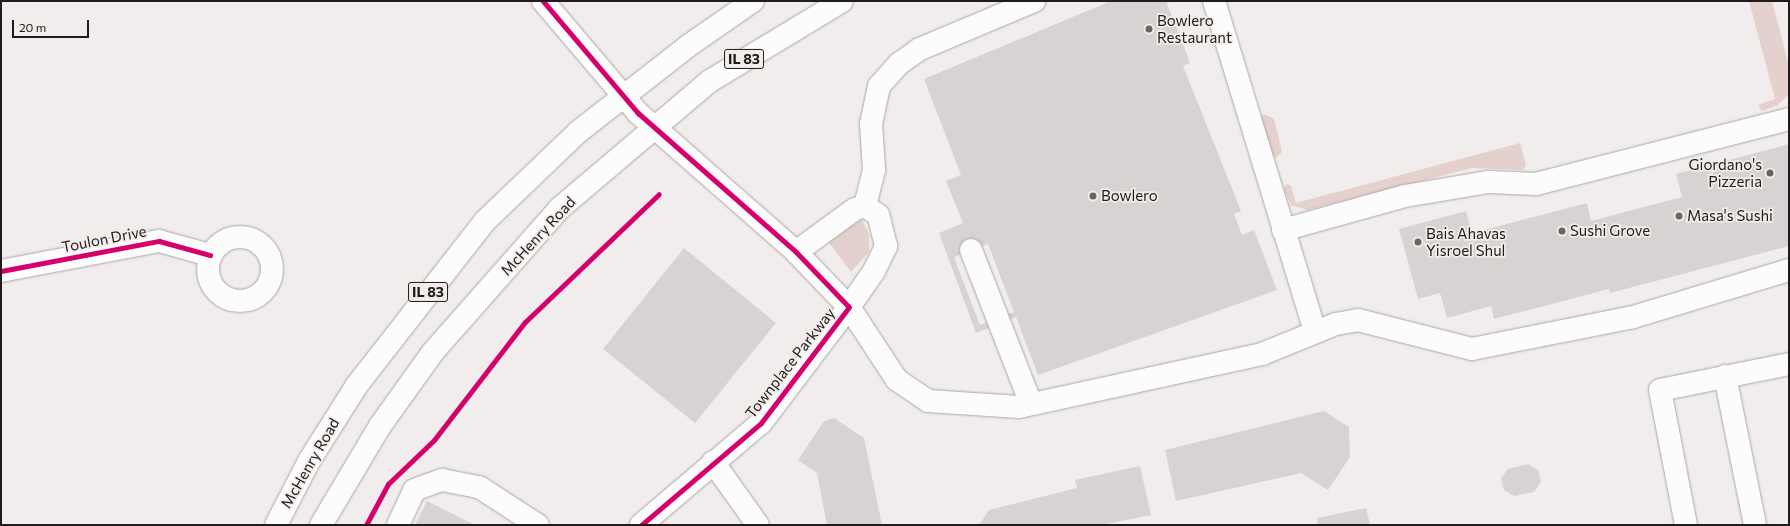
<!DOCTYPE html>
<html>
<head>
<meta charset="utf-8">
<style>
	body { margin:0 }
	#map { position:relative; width:1790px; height:526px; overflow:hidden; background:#f1edec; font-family:Commissioner,sans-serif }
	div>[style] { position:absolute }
	.green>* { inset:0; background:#e4d0cc }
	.building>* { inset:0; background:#d6d3d2 }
	.roads { filter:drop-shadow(0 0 1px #aaa7a6) drop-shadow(0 0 1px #aaa7a6) }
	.minor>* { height:22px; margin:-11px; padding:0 11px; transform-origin:11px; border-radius:11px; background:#fdfcfc }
	.minor>.ring { margin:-11px; padding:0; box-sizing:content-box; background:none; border:22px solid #fdfcfc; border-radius:50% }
	.major>* { height:22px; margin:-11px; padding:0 11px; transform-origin:11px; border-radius:11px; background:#fdfcfc }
	.cycleway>* { height:5px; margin:-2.5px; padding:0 2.5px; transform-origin:2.5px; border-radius:2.5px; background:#d6006c }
	.dots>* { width:11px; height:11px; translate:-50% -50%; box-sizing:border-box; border:2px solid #f3ecea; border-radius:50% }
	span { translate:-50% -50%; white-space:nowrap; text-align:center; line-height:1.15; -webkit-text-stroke:3.5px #f3ecea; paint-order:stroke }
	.shield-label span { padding:1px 3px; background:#f3ecea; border:1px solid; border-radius:3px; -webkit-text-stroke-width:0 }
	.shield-label { font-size:14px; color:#1f1c1b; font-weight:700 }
	.poi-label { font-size:15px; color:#1f1c1b }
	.left { translate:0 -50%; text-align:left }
	.right { translate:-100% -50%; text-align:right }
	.street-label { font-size:15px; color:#1f1c1b }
	.frame { position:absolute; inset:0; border:2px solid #1f1c1b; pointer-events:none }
	.scale { position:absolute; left:12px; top:20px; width:77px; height:18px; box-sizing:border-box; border:2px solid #1f1c1b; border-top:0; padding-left:5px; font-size:12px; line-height:14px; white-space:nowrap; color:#1f1c1b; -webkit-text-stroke:3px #f3ecea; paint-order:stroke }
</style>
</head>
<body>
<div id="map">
	<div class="green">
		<i style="clip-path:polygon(1749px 1px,1772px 1px,1789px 66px,1789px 94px,1778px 105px,1762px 111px,1758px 105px,1775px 99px)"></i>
		<i style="clip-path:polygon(1264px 114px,1274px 119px,1282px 152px,1276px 158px,1271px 154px,1260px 118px)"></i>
		<i style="clip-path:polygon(1520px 143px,1526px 165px,1523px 170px,1472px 168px,1307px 210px,1291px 205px,1284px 189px,1286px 184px,1291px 186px,1296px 203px)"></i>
		<i style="clip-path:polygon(862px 220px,869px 234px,869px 252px,851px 272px,827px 240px)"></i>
	</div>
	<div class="building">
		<i style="clip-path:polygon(evenodd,1111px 1px,1166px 1px,1190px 63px,1183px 66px,1241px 211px,1234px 214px,1242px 235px,1254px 230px,1277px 290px,1038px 375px,1016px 317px,976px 333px,939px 233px,963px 223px,946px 181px,961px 175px,924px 79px,1111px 1px,988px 244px,1014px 312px,980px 325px,954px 257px,988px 244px)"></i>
		<i style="clip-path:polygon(1789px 144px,1789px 246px,1610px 293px,1609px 289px,1494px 319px,1491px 306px,1447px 318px,1440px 293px,1418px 299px,1399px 229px,1466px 211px,1472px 233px,1587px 203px,1591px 221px,1682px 197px,1676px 174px)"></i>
		<i style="clip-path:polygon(684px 248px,776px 323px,695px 423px,603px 349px)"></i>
		<i style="clip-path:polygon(1324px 411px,1349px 427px,1350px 457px,1328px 490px,1301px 473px,1176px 501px,1165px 450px)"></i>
		<i style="clip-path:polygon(834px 418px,864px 438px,882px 525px,827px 525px,817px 473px,798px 460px,824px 421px)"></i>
		<i style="clip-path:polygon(1528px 464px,1538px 470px,1541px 482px,1534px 492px,1514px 496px,1504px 490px,1501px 478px,1508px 469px)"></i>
		<i style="clip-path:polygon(1140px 466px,1151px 515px,1102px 525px,979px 525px,989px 510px,1077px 488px,1075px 480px)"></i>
		<i style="clip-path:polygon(427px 501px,475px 525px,415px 525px)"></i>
		<i style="clip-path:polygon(1366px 508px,1370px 525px,1318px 525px,1317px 518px)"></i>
	</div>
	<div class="roads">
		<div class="minor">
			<i style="left:543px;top:1px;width:147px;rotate:49.7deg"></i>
			<i style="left:638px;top:113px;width:210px;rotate:41.3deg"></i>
			<i style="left:796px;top:252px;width:76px;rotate:46.1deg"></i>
			<i style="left:849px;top:307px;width:87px;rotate:56.7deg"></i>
			<i style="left:897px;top:380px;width:37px;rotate:34deg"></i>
			<i style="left:928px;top:401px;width:91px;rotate:3.8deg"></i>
			<i style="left:1019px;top:407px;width:249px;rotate:-12.3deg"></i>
			<i style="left:1262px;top:354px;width:80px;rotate:-22.1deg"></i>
			<i style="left:1336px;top:324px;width:22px;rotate:-10deg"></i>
			<i style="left:1358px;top:320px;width:118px;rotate:14.3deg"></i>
			<i style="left:1472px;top:349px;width:164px;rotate:-11.2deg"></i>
			<i style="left:1633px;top:317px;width:163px;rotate:-16.8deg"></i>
			<i style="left:1214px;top:1px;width:346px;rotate:73deg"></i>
			<i style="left:865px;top:206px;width:38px;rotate:-76deg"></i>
			<i style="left:874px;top:169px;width:45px;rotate:-93.8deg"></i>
			<i style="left:871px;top:124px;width:39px;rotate:-78deg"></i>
			<i style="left:879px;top:86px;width:31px;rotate:-48deg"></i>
			<i style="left:900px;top:63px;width:24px;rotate:-35deg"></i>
			<i style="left:920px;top:49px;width:124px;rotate:-22.8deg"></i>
			<i style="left:1283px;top:230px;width:127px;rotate:-15.6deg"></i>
			<i style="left:1405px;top:196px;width:85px;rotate:-9.5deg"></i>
			<i style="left:1489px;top:182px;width:47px;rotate:2.4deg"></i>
			<i style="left:1536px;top:184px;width:261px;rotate:-14.4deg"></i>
			<i class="ring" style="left:208px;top:237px;width:42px;height:42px"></i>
			<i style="left:971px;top:250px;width:165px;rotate:68.7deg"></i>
			<i style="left:1px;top:271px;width:161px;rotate:-10.8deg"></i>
			<i style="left:159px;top:241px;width:53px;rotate:15.4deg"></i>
			<i style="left:1725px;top:376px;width:152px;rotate:78.6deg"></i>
			<i style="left:713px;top:462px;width:77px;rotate:54.5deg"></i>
			<i style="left:398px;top:525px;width:38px;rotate:-65deg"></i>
			<i style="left:414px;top:490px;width:30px;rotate:-20deg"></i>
			<i style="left:442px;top:480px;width:38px;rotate:11deg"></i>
			<i style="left:479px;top:487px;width:70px;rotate:32.8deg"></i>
			<i style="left:641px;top:525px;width:157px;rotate:-40.4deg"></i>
			<i style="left:761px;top:423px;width:146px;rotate:-52.8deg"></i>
			<i style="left:849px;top:307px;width:44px;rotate:-55.2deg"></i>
			<i style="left:874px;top:271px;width:28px;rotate:-64deg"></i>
			<i style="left:886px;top:246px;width:32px;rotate:-104deg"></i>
			<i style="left:878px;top:215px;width:16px;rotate:-145deg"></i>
			<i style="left:865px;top:206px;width:10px;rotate:163deg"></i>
			<i style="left:855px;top:209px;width:73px;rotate:143.9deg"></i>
			<i style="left:1686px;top:525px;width:137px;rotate:-100.9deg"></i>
			<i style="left:1660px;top:390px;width:132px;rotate:-11.4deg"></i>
		</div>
		<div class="major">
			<i style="left:276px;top:525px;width:72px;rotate:-62.7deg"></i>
			<i style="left:309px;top:461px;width:90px;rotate:-57.7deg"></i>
			<i style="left:357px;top:385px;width:208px;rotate:-52deg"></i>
			<i style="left:485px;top:221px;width:129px;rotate:-43.7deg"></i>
			<i style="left:578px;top:132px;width:140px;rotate:-38deg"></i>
			<i style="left:688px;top:46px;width:79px;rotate:-34.7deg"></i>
			<i style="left:321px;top:525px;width:115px;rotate:-59.2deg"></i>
			<i style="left:380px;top:426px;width:91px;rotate:-54.4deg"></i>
			<i style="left:433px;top:352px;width:192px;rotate:-48.6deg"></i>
			<i style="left:560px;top:208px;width:197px;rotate:-40.3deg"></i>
			<i style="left:710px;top:81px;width:154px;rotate:-31.2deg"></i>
		</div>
	</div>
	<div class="cycleway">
		<i style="left:543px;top:1px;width:147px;rotate:49.7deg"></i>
		<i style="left:638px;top:113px;width:210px;rotate:41.3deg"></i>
		<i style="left:796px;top:252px;width:76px;rotate:46.1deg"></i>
		<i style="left:849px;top:307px;width:146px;rotate:127.2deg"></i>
		<i style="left:761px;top:423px;width:157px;rotate:139.6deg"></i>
		<i style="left:1px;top:271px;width:161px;rotate:-10.8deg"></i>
		<i style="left:159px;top:241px;width:53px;rotate:15.4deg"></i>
		<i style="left:366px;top:525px;width:47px;rotate:-61.8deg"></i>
		<i style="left:388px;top:484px;width:64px;rotate:-43.7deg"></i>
		<i style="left:434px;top:440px;width:149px;rotate:-52.4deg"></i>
		<i style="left:525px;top:322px;width:185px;rotate:-43.7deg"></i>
	</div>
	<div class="dots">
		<i style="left:1149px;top:29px;background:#686564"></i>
		<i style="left:1770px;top:173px;background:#686564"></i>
		<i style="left:1093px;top:196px;background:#686564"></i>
		<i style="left:1679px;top:216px;background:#686564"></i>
		<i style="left:1562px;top:231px;background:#686564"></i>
		<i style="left:1418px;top:242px;background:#686564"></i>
	</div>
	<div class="shield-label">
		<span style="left:744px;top:59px">IL 83</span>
		<span style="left:428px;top:292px">IL 83</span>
	</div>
	<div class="poi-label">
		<span class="left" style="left:1157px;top:29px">Bowlero<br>Restaurant</span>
		<span class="right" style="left:1762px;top:173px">Giordano's<br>Pizzeria</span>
		<span class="left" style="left:1101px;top:196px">Bowlero</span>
		<span class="left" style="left:1687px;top:216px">Masa's Sushi</span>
		<span class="left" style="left:1570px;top:231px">Sushi Grove</span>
		<span class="left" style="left:1426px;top:242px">Bais Ahavas<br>Yisroel Shul</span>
	</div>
	<div class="street-label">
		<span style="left:538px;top:236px;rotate:-47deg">McHenry Road</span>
		<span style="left:104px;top:239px;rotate:-11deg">Toulon Drive</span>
		<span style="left:790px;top:363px;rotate:-52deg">Townplace Parkway</span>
		<span style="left:310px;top:463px;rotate:-60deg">McHenry Road</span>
	</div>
	<div class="frame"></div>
	<div class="scale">20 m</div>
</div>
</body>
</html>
